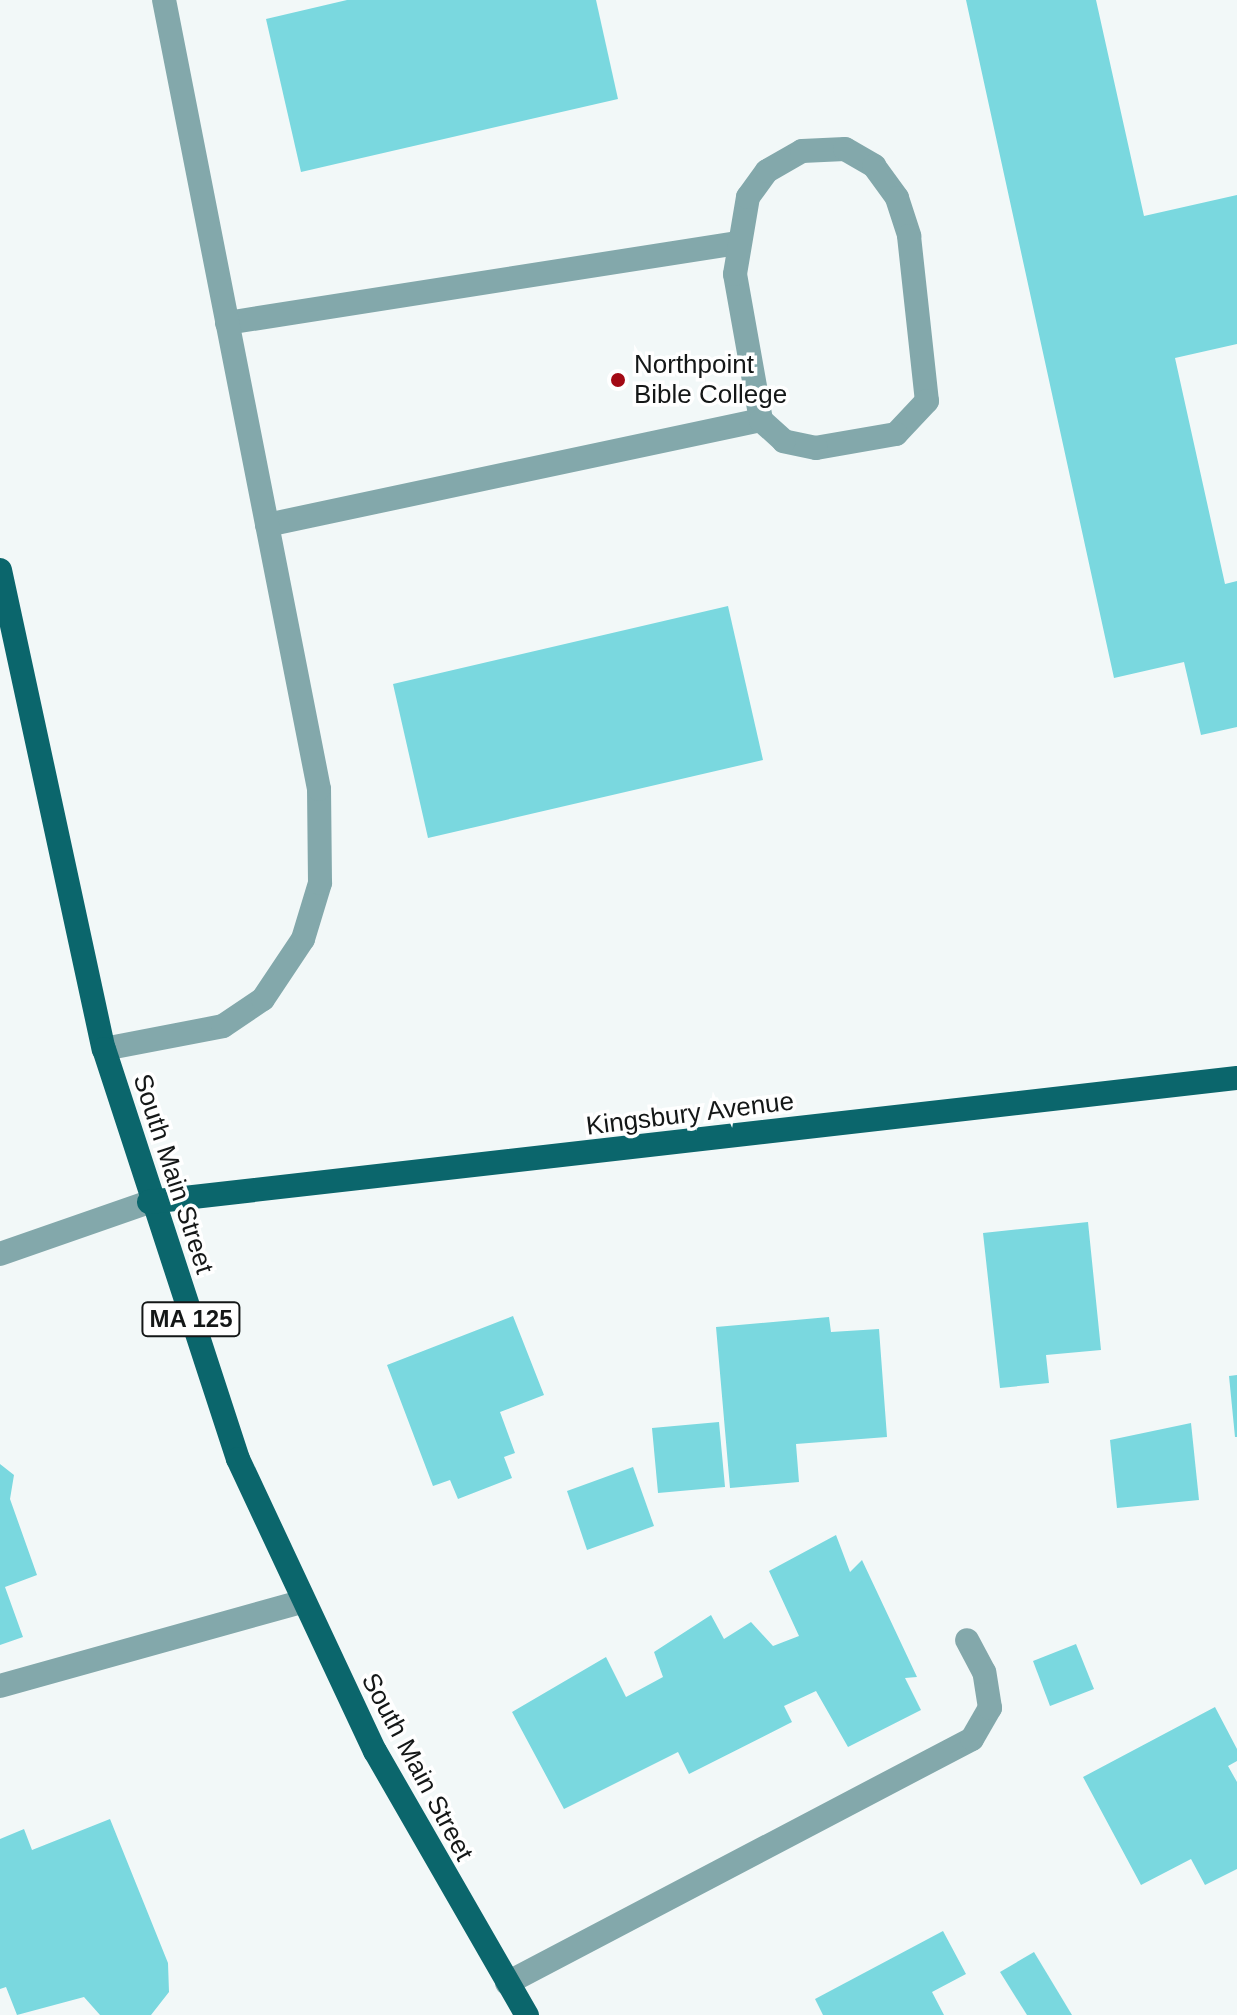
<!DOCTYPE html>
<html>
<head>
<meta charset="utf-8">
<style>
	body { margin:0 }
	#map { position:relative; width:1237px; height:2015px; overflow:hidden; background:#f2f8f8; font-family:Helvetica,sans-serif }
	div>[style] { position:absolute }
	.building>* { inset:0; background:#7ad8df }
	.minor>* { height:24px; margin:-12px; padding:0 12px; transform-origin:12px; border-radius:12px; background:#83a8ab }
	.major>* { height:24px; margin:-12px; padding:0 12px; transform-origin:12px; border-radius:12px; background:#0b666c }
	.dots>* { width:22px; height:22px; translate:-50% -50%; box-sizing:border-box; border:4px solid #fff; border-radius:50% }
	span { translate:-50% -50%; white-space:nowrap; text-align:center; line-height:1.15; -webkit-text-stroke:7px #fff; paint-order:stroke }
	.shield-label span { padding:2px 6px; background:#fff; border:2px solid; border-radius:6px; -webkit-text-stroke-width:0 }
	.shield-label { font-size:24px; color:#141717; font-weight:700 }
	.poi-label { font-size:26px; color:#141717 }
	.left { translate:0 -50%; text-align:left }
	.street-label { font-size:26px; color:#141717 }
</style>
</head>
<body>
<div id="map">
	<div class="building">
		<i style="clip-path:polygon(347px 0,596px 0,618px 99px,301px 172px,266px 19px)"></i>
		<i style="clip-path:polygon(966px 0,1096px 0,1144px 216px,1237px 195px,1237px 344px,1175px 358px,1225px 584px,1237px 581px,1237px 727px,1201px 735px,1184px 662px,1114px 678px)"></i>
		<i style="clip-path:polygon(728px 606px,763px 760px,428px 838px,393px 684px)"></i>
		<i style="clip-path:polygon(1088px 1222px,1101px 1350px,1046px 1355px,1049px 1383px,1000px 1388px,983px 1233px)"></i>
		<i style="clip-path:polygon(513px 1316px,544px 1395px,500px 1412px,515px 1453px,504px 1457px,512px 1478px,458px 1499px,450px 1480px,433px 1486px,387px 1365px)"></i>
		<i style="clip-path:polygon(829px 1317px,831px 1332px,879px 1329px,887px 1437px,796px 1444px,799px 1482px,730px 1488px,716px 1327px)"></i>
		<i style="clip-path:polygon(1237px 1375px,1237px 1437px,1235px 1437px,1229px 1376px)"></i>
		<i style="clip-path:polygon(719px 1422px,725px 1487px,658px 1493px,652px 1428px)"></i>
		<i style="clip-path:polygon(1191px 1423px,1199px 1500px,1117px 1508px,1110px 1440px)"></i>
		<i style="clip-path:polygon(0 1464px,14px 1475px,10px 1499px,37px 1575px,5px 1587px,23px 1637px,0 1645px)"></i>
		<i style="clip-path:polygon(633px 1467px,654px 1526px,587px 1550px,567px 1491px)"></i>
		<i style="clip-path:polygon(836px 1535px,850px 1572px,862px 1560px,917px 1677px,905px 1678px,921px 1710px,848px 1747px,816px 1691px,784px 1706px,792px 1722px,689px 1774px,678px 1752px,564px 1809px,512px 1712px,606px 1657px,626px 1697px,663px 1677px,654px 1652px,711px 1615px,724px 1639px,751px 1622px,773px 1646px,799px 1636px,769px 1571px)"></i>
		<i style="clip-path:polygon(1076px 1644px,1094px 1689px,1050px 1706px,1033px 1661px)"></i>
		<i style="clip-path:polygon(1215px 1707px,1237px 1749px,1237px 1761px,1228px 1766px,1237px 1782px,1237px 1869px,1205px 1885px,1191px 1859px,1141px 1885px,1083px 1777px)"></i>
		<i style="clip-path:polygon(110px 1819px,168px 1963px,169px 1992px,151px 2015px,100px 2015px,84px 1997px,17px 2015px,6px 1987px,0 1989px,0 1839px,24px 1829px,32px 1850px)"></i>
		<i style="clip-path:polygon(943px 1931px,966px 1974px,932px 1992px,944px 2015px,823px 2015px,815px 1999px)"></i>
		<i style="clip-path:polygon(1034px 1952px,1072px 2015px,1027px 2015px,1000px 1972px)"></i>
	</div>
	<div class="minor">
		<i style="left:227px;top:323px;width:516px;rotate:-8.91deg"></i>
		<i style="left:267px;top:525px;width:505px;rotate:-12deg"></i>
		<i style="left:761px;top:420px;width:148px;rotate:-100.1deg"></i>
		<i style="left:735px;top:274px;width:78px;rotate:-80.4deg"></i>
		<i style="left:748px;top:197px;width:32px;rotate:-54deg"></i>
		<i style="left:767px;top:171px;width:40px;rotate:-29.7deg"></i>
		<i style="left:802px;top:151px;width:43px;rotate:-2.7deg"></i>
		<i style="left:845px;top:149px;width:34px;rotate:30deg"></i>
		<i style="left:874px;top:166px;width:39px;rotate:54deg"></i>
		<i style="left:897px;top:198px;width:40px;rotate:72deg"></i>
		<i style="left:909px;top:236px;width:166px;rotate:83.8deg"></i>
		<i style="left:927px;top:401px;width:45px;rotate:133.2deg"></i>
		<i style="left:896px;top:434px;width:81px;rotate:170.1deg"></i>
		<i style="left:816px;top:448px;width:33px;rotate:-168deg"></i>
		<i style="left:784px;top:441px;width:31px;rotate:-138deg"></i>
		<i style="left:104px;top:1049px;width:121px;rotate:-10.9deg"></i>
		<i style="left:223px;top:1026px;width:48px;rotate:-34deg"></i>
		<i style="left:263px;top:999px;width:72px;rotate:-56.3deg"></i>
		<i style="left:303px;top:939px;width:59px;rotate:-73.1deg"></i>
		<i style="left:320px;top:883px;width:94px;rotate:-90.6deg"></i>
		<i style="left:319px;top:789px;width:804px;rotate:-101.11deg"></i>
		<i style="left:0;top:1254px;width:158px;rotate:-19.2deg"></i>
		<i style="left:0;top:1686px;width:313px;rotate:-15.6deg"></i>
		<i style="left:507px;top:1983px;width:525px;rotate:-27.69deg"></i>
		<i style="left:972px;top:1739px;width:36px;rotate:-60deg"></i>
		<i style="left:990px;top:1708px;width:36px;rotate:-99deg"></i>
		<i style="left:984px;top:1672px;width:36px;rotate:-118deg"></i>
	</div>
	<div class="major">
		<i style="left:0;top:570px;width:490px;rotate:77.8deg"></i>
		<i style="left:104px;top:1049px;width:431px;rotate:71.9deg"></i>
		<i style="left:238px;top:1459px;width:323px;rotate:64.9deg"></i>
		<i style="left:375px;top:1751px;width:305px;rotate:60.1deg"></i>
		<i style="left:149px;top:1202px;width:1095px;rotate:-6.5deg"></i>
	</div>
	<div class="dots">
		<i style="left:618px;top:380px;background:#a30914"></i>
	</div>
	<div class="shield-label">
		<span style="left:191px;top:1319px">MA 125</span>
	</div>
	<div class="poi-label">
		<span class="left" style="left:634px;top:380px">Northpoint<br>Bible College</span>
	</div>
	<div class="street-label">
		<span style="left:690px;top:1114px;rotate:-7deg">Kingsbury Avenue</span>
		<span style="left:173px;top:1174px;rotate:72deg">South Main Street</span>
		<span style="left:417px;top:1767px;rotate:62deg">South Main Street</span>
	</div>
</div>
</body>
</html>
